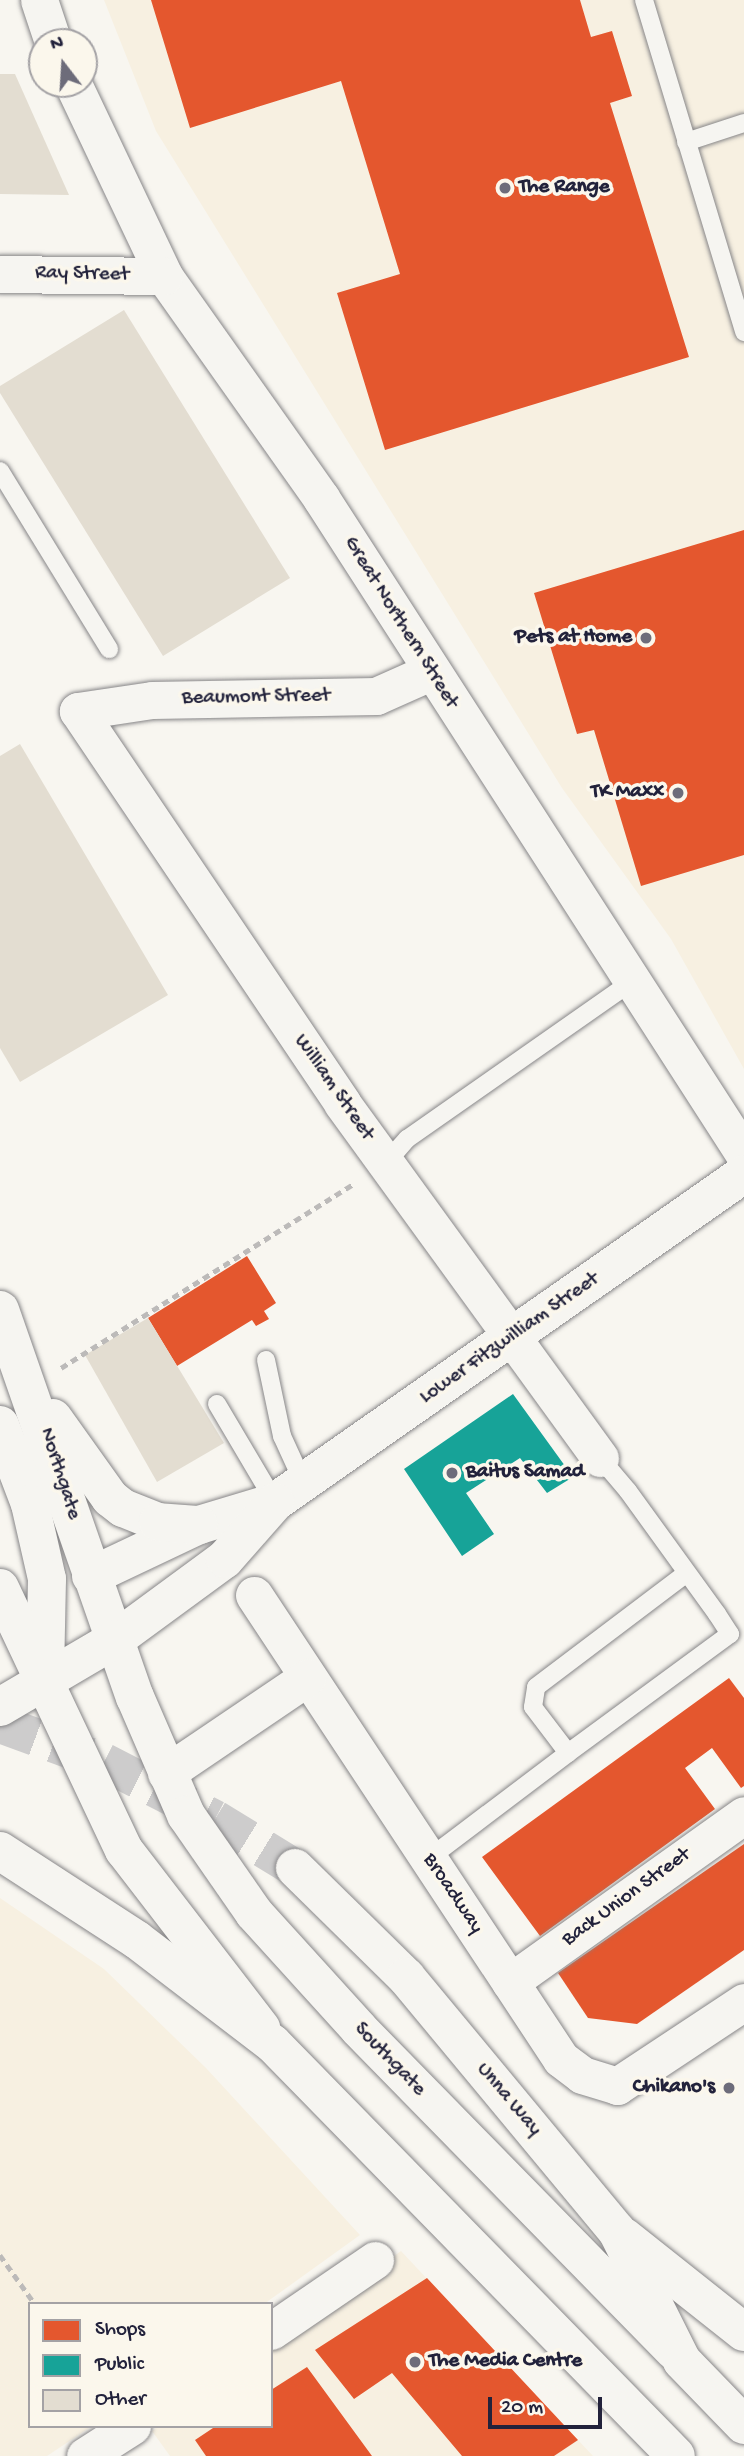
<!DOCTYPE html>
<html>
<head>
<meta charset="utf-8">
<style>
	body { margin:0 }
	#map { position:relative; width:744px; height:2456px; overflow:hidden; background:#f8f6f0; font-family:"Gochi Hand",sans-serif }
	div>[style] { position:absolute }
	.built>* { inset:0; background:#f7f0e1 }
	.shops>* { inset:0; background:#e4572e }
	.public>* { inset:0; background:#17a398 }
	.building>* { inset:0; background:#e3ddd1 }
	.highway-tunnel>* { height:38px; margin-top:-19px; transform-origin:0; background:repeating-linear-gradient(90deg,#cdcccc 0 38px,transparent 0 57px) }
	.path>* { height:4.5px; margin-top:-2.25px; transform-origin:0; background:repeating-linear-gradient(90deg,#bcbab9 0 7px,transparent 0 12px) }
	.roads { filter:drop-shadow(0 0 2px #878688) drop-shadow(0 0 2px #878688) }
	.lane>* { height:18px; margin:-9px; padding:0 9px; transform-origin:9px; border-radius:9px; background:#f6f5f1 }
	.street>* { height:37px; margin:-18.5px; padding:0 18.5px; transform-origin:18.5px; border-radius:18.5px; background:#f6f5f1 }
	.secondary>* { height:38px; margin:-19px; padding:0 19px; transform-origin:19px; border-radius:19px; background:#f6f5f1 }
	.primary>* { height:38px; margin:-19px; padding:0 19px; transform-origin:19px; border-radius:19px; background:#f6f5f1 }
	.highway>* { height:38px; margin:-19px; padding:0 19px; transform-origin:19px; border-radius:19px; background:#f6f5f1 }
	.dots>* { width:19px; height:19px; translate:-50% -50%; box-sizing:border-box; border:4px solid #fbf7ec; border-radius:50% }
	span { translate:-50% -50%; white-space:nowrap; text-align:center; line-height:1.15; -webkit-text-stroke:7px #fbf7ec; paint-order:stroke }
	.poi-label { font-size:21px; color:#22223b; font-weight:700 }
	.left { translate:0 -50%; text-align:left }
	.right { translate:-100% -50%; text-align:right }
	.street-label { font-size:21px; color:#22223b }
	.legend { position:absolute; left:28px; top:2302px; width:245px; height:126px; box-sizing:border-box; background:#fbf7ec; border:2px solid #a4a2a5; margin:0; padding:9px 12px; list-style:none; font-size:21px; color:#22223b }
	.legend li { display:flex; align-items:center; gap:14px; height:35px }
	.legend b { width:35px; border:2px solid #a4a2a5 }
	.north { position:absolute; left:28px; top:28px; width:70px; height:70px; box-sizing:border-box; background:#fbf7ec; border:2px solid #a4a2a5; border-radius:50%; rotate:343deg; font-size:19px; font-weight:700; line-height:28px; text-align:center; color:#22223b }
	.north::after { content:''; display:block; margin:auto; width:24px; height:32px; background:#6d6c7a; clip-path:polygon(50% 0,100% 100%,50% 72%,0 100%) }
	.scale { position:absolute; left:488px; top:2397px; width:114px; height:32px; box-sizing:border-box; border:4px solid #22223b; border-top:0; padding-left:9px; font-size:21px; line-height:24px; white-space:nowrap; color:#22223b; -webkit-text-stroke:5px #fbf7ec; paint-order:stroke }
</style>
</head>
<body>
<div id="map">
	<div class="built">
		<i style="clip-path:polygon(104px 0,744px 0,744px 1069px,671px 939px,562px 788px,156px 131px)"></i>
		<i style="clip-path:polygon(0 1898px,104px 1969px,206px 2068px,360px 2235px,264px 2304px,30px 2304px,30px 2426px,92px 2426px,47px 2456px,0 2456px)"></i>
		<i style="clip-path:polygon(401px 2251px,593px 2456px,170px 2456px,152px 2431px,159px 2426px,271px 2426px,271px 2345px)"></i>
	</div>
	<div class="shops">
		<i style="clip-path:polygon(151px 0,580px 0,591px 37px,612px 31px,632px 96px,610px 103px,689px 357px,385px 450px,337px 293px,400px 274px,341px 81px,190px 128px)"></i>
		<i style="clip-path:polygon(744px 530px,744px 855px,641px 886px,594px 730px,577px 734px,534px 593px)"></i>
		<i style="clip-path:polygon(247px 1256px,276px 1303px,264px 1311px,269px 1319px,256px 1326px,252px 1320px,177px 1366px,148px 1318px)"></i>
		<i style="clip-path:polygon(729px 1678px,744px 1698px,744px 1786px,741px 1788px,712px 1748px,685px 1768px,715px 1809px,540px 1936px,482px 1857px)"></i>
		<i style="clip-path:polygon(744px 1844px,744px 1950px,637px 2024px,588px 2018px,558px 1973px)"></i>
		<i style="clip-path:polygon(427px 2278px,578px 2440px,554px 2456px,462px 2456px,392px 2373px,354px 2399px,315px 2350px)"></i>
		<i style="clip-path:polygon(307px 2367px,372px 2456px,206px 2456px,195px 2440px,216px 2426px,271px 2426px,271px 2390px)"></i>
	</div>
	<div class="public">
		<i style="clip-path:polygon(513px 1394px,573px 1477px,547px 1493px,520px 1458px,466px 1493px,494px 1534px,462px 1556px,404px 1469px)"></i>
	</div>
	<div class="building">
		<i style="clip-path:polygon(0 74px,15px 74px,69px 195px,0 194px)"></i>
		<i style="clip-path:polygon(124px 310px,290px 578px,163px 656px,0 393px,0 386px)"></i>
		<i style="clip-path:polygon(20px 744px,168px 995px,20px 1082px,0 1048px,0 756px)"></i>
		<i style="clip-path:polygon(148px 1318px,224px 1443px,157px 1482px,85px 1355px)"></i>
	</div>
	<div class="highway-tunnel">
		<i style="left:0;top:1724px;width:111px;rotate:20.1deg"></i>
		<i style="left:104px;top:1762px;width:125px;rotate:27.2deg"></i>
		<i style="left:215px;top:1819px;width:94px;rotate:31.5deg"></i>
	</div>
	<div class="path">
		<i style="left:61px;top:1368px;width:347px;rotate:-32.2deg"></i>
		<i style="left:0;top:2255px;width:60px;rotate:54.5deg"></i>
	</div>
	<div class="roads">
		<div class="lane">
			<i style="left:644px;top:0;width:347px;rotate:73.2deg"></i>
			<i style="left:686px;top:142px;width:61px;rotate:-18.1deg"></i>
			<i style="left:0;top:471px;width:209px;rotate:58.5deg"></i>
			<i style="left:386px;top:1163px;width:32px;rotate:-49deg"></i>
			<i style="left:407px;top:1139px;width:274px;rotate:-35deg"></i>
			<i style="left:266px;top:1360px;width:78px;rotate:78.1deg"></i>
			<i style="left:282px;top:1436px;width:53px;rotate:65.4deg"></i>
			<i style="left:217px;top:1404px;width:114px;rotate:59.4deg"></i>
			<i style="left:600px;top:1458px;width:43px;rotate:49.7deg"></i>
			<i style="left:628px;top:1491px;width:152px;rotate:54.1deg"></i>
			<i style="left:717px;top:1614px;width:24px;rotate:57deg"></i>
			<i style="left:730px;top:1634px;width:201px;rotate:143.7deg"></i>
			<i style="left:568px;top:1753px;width:58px;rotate:-127.3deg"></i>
			<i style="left:533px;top:1707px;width:20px;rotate:-81deg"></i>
			<i style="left:536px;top:1687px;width:189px;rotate:-37.1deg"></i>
			<i style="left:428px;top:1859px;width:176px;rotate:-37.1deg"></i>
		</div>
		<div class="street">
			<i style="left:39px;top:0;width:44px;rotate:71.6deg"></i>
			<i style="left:73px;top:84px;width:212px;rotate:64.6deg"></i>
			<i style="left:164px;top:276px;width:272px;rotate:54.7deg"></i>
			<i style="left:321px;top:498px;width:781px;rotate:57.19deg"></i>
			<i style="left:0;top:274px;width:164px;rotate:0.7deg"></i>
			<i style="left:430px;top:672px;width:59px;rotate:156deg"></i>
			<i style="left:376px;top:696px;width:224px;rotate:179deg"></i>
			<i style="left:152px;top:700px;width:75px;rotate:171.5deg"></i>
			<i style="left:78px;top:711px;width:473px;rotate:56deg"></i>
			<i style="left:342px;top:1103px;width:439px;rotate:54deg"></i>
			<i style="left:254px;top:1595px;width:556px;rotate:56.51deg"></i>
			<i style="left:561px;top:2059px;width:26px;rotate:37deg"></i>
			<i style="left:582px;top:2075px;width:37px;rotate:17deg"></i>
			<i style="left:617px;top:2086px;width:152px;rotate:-33.5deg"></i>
			<i style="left:166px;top:1773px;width:171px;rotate:-34.1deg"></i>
			<i style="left:510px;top:1982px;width:287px;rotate:-35.5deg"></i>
			<i style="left:271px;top:2331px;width:126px;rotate:-34.3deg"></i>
			<i style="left:85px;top:2456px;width:56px;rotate:-32.6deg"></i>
		</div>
		<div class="secondary">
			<i style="left:91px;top:1576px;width:119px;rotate:-25.3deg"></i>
			<i style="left:199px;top:1525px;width:79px;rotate:-16.8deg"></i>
			<i style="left:275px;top:1502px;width:572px;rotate:-34.97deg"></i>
			<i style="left:116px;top:1639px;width:135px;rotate:-36.3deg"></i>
			<i style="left:225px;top:1559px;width:76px;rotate:-48.7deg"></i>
		</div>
		<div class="primary">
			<i style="left:0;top:1310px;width:410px;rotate:70.8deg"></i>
			<i style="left:135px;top:1697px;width:129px;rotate:66.6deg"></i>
			<i style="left:186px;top:1815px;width:119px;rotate:55.2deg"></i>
			<i style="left:254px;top:1913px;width:156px;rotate:47.8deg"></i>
			<i style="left:359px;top:2029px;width:450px;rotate:45.6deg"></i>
			<i style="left:53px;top:1418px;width:98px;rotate:54.5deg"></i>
			<i style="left:110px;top:1498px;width:16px;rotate:38deg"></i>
			<i style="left:123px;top:1508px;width:38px;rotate:22deg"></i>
			<i style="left:158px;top:1522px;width:41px;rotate:4.2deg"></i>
			<i style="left:0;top:1425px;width:85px;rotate:69.2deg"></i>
			<i style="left:30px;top:1504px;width:77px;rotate:77.2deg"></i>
			<i style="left:47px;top:1579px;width:98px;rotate:91.2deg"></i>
			<i style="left:0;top:1588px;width:290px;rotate:64.7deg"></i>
			<i style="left:124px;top:1850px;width:225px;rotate:52.4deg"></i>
			<i style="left:0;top:1707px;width:134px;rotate:-30.4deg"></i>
		</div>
		<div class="highway">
			<i style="left:0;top:1851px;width:163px;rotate:33deg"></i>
			<i style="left:137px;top:1940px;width:171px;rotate:37.4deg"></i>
			<i style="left:273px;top:2044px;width:576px;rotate:45.63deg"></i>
			<i style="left:295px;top:1868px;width:156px;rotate:44.5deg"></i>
			<i style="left:406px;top:1977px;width:330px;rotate:50.3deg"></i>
			<i style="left:617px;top:2231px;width:145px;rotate:63.4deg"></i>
			<i style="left:682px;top:2361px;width:89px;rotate:45.9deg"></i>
			<i style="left:624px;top:2237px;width:153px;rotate:38.4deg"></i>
		</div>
	</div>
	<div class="dots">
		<i style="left:505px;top:188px;background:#6d6c7a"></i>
		<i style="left:646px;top:638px;background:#6d6c7a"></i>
		<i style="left:678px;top:793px;background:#6d6c7a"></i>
		<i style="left:452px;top:1473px;background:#6d6c7a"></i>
		<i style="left:729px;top:2088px;background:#6d6c7a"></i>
		<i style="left:415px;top:2362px;background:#6d6c7a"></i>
	</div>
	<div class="poi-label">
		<span class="left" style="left:519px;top:188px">The Range</span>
		<span class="right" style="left:632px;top:638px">Pets at Home</span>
		<span class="right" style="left:664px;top:793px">TK Maxx</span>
		<span class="left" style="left:466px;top:1473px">Baitus Samad</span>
		<span class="right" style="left:715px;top:2088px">Chikano's</span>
		<span class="left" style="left:429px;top:2362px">The Media Centre</span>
	</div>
	<div class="street-label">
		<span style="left:82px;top:275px;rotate:1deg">Ray Street</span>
		<span style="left:400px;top:623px;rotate:58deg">Great Northern Street</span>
		<span style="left:256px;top:698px;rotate:-1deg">Beaumont Street</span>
		<span style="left:333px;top:1088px;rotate:55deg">William Street</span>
		<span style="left:510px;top:1339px;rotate:-35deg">Lower Fitzwilliam Street</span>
		<span style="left:59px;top:1474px;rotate:72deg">Northgate</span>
		<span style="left:452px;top:1894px;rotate:56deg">Broadway</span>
		<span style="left:627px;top:1898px;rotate:-36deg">Back Union Street</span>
		<span style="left:389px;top:2060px;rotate:46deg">Southgate</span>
		<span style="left:508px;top:2100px;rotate:50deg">Unna Way</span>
	</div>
	<ul class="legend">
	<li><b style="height:19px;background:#e4572e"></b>Shops</li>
	<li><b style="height:19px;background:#17a398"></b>Public</li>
	<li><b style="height:19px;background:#e3ddd1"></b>Other</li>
	</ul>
	<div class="north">N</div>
	<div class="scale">20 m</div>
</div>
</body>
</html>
